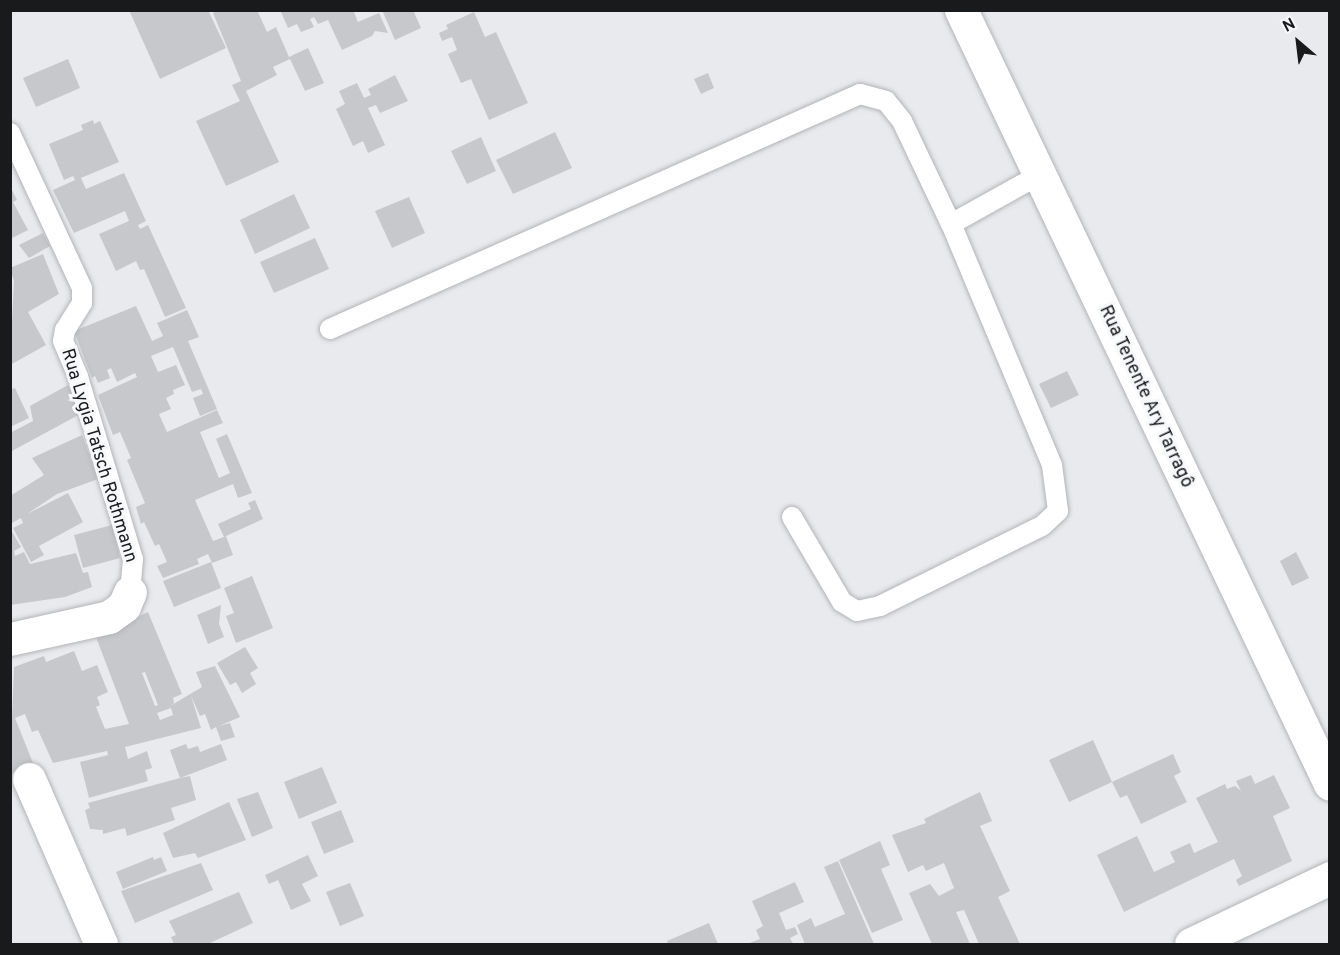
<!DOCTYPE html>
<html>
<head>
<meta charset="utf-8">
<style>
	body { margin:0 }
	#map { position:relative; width:1340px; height:955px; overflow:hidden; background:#e9eaee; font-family:Overpass,sans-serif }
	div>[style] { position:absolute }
	.building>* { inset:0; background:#c7c8cb }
	.roads { filter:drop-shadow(0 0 2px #b3b4b7) drop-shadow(0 0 2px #b3b4b7) }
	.lane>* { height:20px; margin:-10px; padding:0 10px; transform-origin:10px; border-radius:10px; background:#fff }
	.street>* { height:33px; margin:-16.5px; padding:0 16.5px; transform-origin:16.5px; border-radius:16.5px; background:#fff }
	.secondary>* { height:33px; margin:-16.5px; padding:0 16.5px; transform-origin:16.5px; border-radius:16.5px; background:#fff }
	span { translate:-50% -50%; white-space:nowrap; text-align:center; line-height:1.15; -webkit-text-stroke:6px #f7f8fb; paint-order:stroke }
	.street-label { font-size:18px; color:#191a1b }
	.frame { position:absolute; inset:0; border:12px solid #191a1b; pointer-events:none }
	.north { position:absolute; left:1268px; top:12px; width:60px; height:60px; -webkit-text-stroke:4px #f7f8fb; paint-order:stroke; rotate:332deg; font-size:16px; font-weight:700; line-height:24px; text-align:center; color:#191a1b }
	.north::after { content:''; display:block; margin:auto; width:21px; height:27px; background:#191a1b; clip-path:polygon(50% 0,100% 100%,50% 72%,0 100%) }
</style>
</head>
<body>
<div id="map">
	<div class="building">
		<i style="clip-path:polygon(129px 10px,208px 10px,226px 48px,160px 79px)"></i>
		<i style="clip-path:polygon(217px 10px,257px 10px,267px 32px,276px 27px,289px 57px,308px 48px,324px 83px,305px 91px,290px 59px,273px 67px,277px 75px,246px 91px,279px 162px,226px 186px,196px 121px,240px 101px,232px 85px,241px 81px,213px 13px)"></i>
		<i style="clip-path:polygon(280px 10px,353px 10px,358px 22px,379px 13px,388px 33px,375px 31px,372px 36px,342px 50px,328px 20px,318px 24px,314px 17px,310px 19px,314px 27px,301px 32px,297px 24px,288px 28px)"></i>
		<i style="clip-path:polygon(382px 10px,413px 10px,421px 28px,395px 40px)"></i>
		<i style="clip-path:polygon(474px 12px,485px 37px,496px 32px,528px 103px,489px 120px,471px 79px,461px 83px,448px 54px,457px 50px,452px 37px,442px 41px,439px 33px,448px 29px,446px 25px)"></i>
		<i style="clip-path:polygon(68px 59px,80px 88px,36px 107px,23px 78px)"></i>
		<i style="clip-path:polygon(708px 73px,714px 88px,701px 94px,694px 79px)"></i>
		<i style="clip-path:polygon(395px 75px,408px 101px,380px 113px,376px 105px,368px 108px,385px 145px,368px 153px,363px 141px,353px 146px,336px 109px,345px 104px,339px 91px,357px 83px,364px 98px,371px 95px,368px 89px)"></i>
		<i style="clip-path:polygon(93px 120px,94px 124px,100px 121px,119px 162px,81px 178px,86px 189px,124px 173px,146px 221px,138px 225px,140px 229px,148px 225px,186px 308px,165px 317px,144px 269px,140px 270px,136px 261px,116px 271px,99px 234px,129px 221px,125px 211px,74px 233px,53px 190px,75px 180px,73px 176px,64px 180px,49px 144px,83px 130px,81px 125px)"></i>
		<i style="clip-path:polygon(555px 132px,572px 168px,513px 194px,496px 160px)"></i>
		<i style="clip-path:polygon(481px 137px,496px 171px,467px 184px,451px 151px)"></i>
		<i style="clip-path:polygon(10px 186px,17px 200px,13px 202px,28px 230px,10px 239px)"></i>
		<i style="clip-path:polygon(294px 194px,310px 228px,255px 254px,240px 220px)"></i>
		<i style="clip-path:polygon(409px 197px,425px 233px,392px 248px,375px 211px)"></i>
		<i style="clip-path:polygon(43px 233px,50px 246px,29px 258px,19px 245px)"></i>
		<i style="clip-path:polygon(315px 238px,329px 269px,274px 293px,260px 262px)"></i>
		<i style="clip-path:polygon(43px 254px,59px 294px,28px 312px,46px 345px,10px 365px,14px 281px,10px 268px)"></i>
		<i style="clip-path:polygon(136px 306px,152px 341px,163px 336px,157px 323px,187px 310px,199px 337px,188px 341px,217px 409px,200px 416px,193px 398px,203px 394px,201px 389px,192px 392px,173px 347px,151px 356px,158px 372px,176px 365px,185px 385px,173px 390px,174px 394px,166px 398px,171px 409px,159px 414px,167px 432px,217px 410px,223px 423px,200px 432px,219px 478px,230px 473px,216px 439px,227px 434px,252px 493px,238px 498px,233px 484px,195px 500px,213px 541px,224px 537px,218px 524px,251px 509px,248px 503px,255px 500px,263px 519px,226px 536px,233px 555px,212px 563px,208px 554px,197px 559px,199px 564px,163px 578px,157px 566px,167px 562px,159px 544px,155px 546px,144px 522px,141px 524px,136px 507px,145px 503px,127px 460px,131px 458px,120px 432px,113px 435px,98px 395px,137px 377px,135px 373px,117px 382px,111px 368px,107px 370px,110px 378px,98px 383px,95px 376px,92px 378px,74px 331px)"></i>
		<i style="clip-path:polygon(1067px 371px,1079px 395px,1051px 408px,1039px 384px)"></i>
		<i style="clip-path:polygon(68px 385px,84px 412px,10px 452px,10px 433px,33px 421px,30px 406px)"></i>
		<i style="clip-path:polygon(15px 388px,29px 418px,10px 427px,10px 390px)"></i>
		<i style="clip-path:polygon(82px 435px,98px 479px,57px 494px,27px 514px,68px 493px,83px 522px,39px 546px,44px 555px,31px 562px,13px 528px,23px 523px,21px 518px,10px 524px,10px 496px,44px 475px,32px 458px)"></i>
		<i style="clip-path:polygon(112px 525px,120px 558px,83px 568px,74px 535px)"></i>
		<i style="clip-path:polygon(10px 528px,21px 547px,14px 551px,15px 556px,24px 552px,30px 564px,76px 553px,83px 573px,88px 572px,92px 587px,65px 597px,10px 605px)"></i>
		<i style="clip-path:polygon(1296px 552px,1309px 578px,1292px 586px,1280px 561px)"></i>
		<i style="clip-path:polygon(211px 562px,221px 588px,174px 607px,163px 581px)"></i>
		<i style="clip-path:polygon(252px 576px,273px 628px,236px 643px,226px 616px,234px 613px,224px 588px)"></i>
		<i style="clip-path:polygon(221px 605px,219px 624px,224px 637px,208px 644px,197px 615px)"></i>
		<i style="clip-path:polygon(evenodd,148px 612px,182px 694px,173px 698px,174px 703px,170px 706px,202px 687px,196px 672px,215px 666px,240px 717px,219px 726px,230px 723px,235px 737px,221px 741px,216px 727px,211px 730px,205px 714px,200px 716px,191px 696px,201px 728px,125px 747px,128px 759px,147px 751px,152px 768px,145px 770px,148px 781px,89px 798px,80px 762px,108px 755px,107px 751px,53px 763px,38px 730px,32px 732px,25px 714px,15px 718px,35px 768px,10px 774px,14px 667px,44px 656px,46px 662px,74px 651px,82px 671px,97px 665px,108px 692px,97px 697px,100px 705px,96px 707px,105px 729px,129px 724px,96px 637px,148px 612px,145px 672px,158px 705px,155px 706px,142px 673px,145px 672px,148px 612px,171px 708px,173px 715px,160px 720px,157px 713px,171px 708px)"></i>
		<i style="clip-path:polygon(245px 647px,258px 668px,250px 673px,256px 684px,242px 693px,236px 682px,230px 685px,217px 663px)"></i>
		<i style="clip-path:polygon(1093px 740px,1112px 782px,1173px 754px,1181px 772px,1174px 776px,1187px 802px,1141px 824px,1127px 795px,1120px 798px,1112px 782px,1069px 802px,1049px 760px)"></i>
		<i style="clip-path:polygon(186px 744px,188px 749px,198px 746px,200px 752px,221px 744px,227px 760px,180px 778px,190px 776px,196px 800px,171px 808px,175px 820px,127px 836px,125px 828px,103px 834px,103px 830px,90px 829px,85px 810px,90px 808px,88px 803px,180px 778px,170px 750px)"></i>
		<i style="clip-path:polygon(322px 767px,337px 803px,299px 819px,284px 782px)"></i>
		<i style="clip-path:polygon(1251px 775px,1255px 784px,1274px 775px,1290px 808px,1273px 816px,1292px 861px,1239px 886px,1236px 880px,1242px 876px,1234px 859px,1124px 912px,1097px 855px,1137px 836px,1154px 872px,1175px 862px,1170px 852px,1190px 843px,1194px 853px,1218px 842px,1196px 798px,1225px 784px,1227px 789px,1235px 786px,1241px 791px,1236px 781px)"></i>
		<i style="clip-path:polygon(258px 792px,273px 828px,252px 837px,237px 799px)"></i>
		<i style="clip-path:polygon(980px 792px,992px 821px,980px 826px,1010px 891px,998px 897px,1020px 944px,979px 944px,964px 910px,956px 912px,970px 944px,932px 944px,909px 893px,930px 884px,939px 896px,954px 888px,944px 863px,926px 871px,923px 865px,908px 872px,892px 835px,926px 823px,924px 819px)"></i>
		<i style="clip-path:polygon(229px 802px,246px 840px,198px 858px,195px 853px,173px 858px,163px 833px)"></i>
		<i style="clip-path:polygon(341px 810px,354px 842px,324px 854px,311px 822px)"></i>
		<i style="clip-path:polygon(880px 841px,890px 865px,881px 869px,903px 920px,872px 933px,839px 860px)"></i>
		<i style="clip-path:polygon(308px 855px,318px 876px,302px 884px,311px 901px,291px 910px,278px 880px,269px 884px,265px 875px)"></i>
		<i style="clip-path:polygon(153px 857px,154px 860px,161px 857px,167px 871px,123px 889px,116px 872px)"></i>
		<i style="clip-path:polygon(838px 861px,857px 905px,874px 944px,805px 944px,797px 925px,811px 918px,815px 927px,845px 914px,824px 867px)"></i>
		<i style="clip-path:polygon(201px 863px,213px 890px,135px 923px,121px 891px)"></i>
		<i style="clip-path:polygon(795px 882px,804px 902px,779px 913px,786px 930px,795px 927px,798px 934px,790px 938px,793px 944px,747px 944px,760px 939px,756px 930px,763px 926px,752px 901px)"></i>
		<i style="clip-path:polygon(350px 883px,364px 916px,340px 926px,326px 892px)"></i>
		<i style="clip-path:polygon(239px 892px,253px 923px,208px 944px,174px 944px,171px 937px,176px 935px,169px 921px)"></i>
		<i style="clip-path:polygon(709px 923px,718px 944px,668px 944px,667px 941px)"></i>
	</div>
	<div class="roads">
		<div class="lane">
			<i style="left:10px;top:133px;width:171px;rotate:65.1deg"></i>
			<i style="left:82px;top:288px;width:15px;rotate:90deg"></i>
			<i style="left:82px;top:303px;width:32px;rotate:122deg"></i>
			<i style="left:65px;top:330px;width:11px;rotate:100deg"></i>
			<i style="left:63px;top:341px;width:39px;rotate:67deg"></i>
			<i style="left:78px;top:377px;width:190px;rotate:73.2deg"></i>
			<i style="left:133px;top:559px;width:33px;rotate:95deg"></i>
			<i style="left:330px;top:329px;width:580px;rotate:-23.91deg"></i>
			<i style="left:860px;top:94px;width:27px;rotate:15deg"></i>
			<i style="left:886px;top:101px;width:26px;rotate:51deg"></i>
			<i style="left:902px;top:121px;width:114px;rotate:64.6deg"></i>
			<i style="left:792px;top:517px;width:99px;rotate:59.5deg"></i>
			<i style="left:842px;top:602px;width:17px;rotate:31deg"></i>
			<i style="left:857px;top:611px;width:24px;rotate:-12deg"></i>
			<i style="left:880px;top:606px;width:181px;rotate:-26.3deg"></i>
			<i style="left:1042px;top:526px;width:22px;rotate:-43deg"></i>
			<i style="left:1058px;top:511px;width:46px;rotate:-97.4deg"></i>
			<i style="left:1052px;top:465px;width:261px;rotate:-112.7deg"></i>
			<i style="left:951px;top:224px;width:101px;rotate:-29.1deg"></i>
		</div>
		<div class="street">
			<i style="left:10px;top:639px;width:101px;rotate:-12.5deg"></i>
			<i style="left:109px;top:617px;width:19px;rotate:-36deg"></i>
			<i style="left:124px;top:606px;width:15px;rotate:-67deg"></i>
			<i style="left:29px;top:779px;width:180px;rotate:66.4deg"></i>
			<i style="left:1191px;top:944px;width:154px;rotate:-25.4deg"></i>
		</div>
		<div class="secondary">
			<i style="left:961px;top:10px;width:857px;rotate:64.51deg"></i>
		</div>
	</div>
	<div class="street-label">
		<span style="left:1145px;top:397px;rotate:65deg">Rua Tenente Ary Tarragô</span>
		<span style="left:98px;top:456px;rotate:73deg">Rua Lygia Tatsch Rothmann</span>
	</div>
	<div class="frame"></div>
	<div class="north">N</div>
</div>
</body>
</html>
